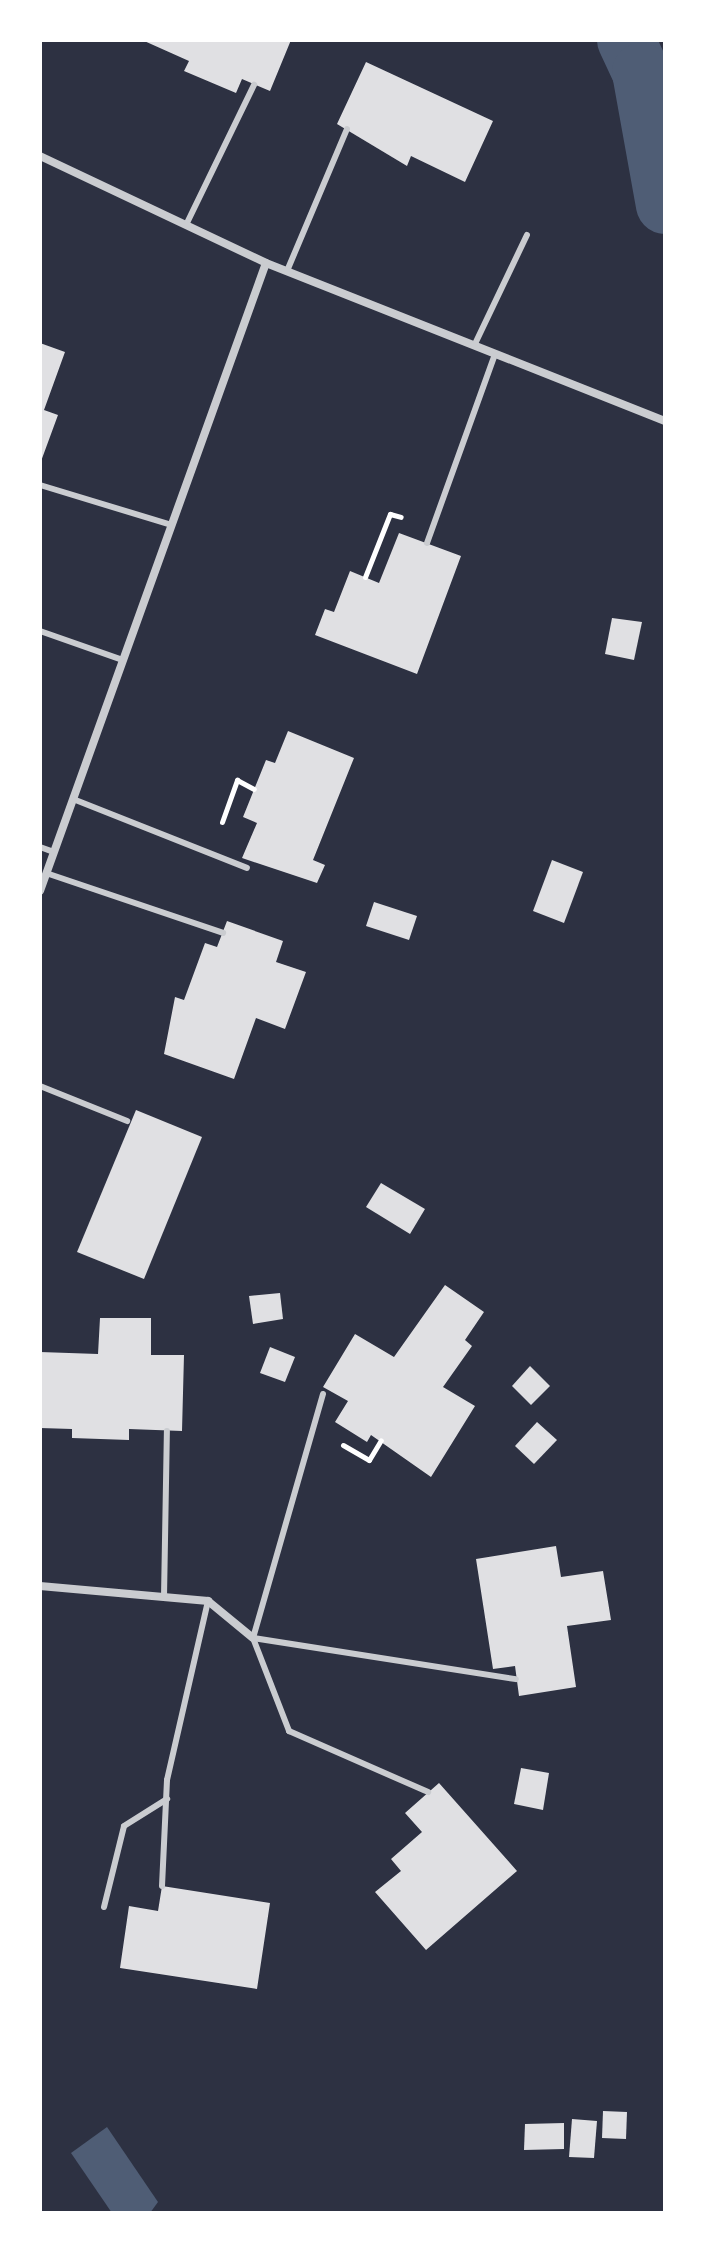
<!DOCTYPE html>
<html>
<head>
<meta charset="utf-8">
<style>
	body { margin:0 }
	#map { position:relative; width:705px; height:2253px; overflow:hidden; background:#2d3142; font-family:Roboto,sans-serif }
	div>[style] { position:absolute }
	.water>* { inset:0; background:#4f5d75 }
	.canal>* { height:58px; margin:-29px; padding:0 29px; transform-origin:29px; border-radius:29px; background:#4f5d75 }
	.building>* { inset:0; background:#e0e0e3 }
	.path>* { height:5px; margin:-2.5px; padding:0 2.5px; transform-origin:2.5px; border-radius:2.5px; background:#fff }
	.service>* { height:6px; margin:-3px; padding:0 3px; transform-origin:3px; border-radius:3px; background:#caccd0 }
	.minor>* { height:8px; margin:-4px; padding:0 4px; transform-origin:4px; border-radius:4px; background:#caccd0 }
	span { translate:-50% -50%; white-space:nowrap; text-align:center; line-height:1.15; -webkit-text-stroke:7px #fff; paint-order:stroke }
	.frame { position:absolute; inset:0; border:42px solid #fff; pointer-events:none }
</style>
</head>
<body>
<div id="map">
	<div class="water">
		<i style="clip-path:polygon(107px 2127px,158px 2202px,150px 2213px,112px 2213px,71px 2153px)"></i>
	</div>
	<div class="canal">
		<i style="left:626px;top:40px;width:35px;rotate:65deg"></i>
		<i style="left:641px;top:72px;width:135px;rotate:79.8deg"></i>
	</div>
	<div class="building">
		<i style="clip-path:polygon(142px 40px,291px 40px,270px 91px,242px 79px,236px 93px,184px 71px,189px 61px)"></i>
		<i style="clip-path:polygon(366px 62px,493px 121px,465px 182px,411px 156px,407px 166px,337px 124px)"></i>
		<i style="clip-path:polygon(40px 343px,65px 352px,44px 410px,58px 415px,40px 464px)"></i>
		<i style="clip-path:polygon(399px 533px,461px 556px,417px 674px,315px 635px,325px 609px,334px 612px,350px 571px,379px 583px)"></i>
		<i style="clip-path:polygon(612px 618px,642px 622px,634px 660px,605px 654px)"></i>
		<i style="clip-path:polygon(288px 731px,354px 758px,313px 860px,325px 865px,317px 883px,242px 858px,257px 823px,243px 817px,266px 760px,275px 763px)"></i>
		<i style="clip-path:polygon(552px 860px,583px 872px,564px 923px,533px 911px)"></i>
		<i style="clip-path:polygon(374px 902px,417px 916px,409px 940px,366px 926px)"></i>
		<i style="clip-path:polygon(227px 921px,283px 941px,276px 962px,306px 972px,285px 1029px,256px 1018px,234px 1079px,164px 1054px,175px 997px,184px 1000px,205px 943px,217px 947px)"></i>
		<i style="clip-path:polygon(136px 1110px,202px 1137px,144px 1279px,77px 1252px)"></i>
		<i style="clip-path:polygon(381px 1183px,425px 1209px,410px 1234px,366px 1207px)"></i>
		<i style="clip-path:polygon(445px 1285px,484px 1312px,465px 1340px,472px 1346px,443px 1387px,475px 1406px,431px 1477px,371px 1435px,367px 1442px,335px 1422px,348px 1401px,323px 1387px,355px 1334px,394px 1357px)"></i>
		<i style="clip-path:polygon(280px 1293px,283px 1319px,253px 1324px,249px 1296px)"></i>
		<i style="clip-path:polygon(100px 1318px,151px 1318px,151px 1355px,184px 1355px,182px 1431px,129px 1429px,129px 1440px,72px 1438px,72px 1429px,40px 1428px,40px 1352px,98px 1354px)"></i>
		<i style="clip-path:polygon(270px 1347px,295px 1357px,285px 1382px,260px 1373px)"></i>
		<i style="clip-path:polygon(530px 1366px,550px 1386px,531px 1405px,512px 1386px)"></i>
		<i style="clip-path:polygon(537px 1422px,557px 1440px,534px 1464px,515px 1446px)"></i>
		<i style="clip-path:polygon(556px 1546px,561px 1577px,603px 1571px,611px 1620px,567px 1626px,576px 1687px,519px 1696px,515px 1666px,493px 1669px,476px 1559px)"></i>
		<i style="clip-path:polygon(521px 1768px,549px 1773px,543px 1810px,514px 1804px)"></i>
		<i style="clip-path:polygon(439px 1783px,517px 1871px,426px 1950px,375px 1892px,401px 1871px,391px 1859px,422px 1832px,405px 1813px)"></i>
		<i style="clip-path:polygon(162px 1886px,270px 1903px,257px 1989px,120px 1968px,129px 1906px,158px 1911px)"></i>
		<i style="clip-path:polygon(603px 2111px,627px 2112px,626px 2139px,602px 2138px)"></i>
		<i style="clip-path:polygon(572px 2119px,597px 2121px,594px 2158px,569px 2157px)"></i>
		<i style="clip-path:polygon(564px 2123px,564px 2149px,524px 2150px,525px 2124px)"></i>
	</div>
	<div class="path">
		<i style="left:365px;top:577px;width:68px;rotate:-68.4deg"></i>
		<i style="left:390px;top:514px;width:11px;rotate:15deg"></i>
		<i style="left:222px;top:822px;width:45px;rotate:-70.3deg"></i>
		<i style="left:237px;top:780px;width:19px;rotate:28deg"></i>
		<i style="left:343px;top:1445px;width:30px;rotate:30deg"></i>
		<i style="left:369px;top:1460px;width:23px;rotate:-59deg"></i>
	</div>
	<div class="service">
		<i style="left:186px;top:225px;width:156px;rotate:-64.1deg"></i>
		<i style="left:287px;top:271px;width:154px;rotate:-67.1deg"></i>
		<i style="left:474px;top:346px;width:123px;rotate:-64.5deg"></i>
		<i style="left:40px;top:485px;width:138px;rotate:16.9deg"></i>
		<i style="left:427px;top:543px;width:201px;rotate:-70.2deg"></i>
		<i style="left:40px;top:631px;width:88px;rotate:19.3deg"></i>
		<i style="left:73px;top:799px;width:187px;rotate:21.6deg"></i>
		<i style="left:40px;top:847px;width:15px;rotate:20deg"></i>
		<i style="left:46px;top:873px;width:187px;rotate:18.7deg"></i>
		<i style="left:40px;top:1086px;width:94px;rotate:21.9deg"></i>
		<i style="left:323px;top:1394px;width:254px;rotate:106deg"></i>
		<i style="left:253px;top:1638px;width:100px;rotate:68.8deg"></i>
		<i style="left:289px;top:1731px;width:152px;rotate:23.7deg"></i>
		<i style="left:164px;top:1597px;width:166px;rotate:-89deg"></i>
		<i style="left:253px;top:1638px;width:266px;rotate:8.9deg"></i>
		<i style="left:162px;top:1886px;width:106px;rotate:-87.3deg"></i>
		<i style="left:167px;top:1780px;width:184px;rotate:-77.1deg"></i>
		<i style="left:104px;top:1907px;width:83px;rotate:-76.1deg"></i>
		<i style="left:124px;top:1826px;width:51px;rotate:-32.1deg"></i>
	</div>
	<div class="minor">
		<i style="left:40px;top:156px;width:250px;rotate:25.3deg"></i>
		<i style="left:266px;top:263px;width:429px;rotate:21.6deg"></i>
		<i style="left:40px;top:891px;width:667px;rotate:-70.21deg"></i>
		<i style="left:40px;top:1586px;width:169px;rotate:5.1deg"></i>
		<i style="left:208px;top:1601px;width:58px;rotate:39.4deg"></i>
	</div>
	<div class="frame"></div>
</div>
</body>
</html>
